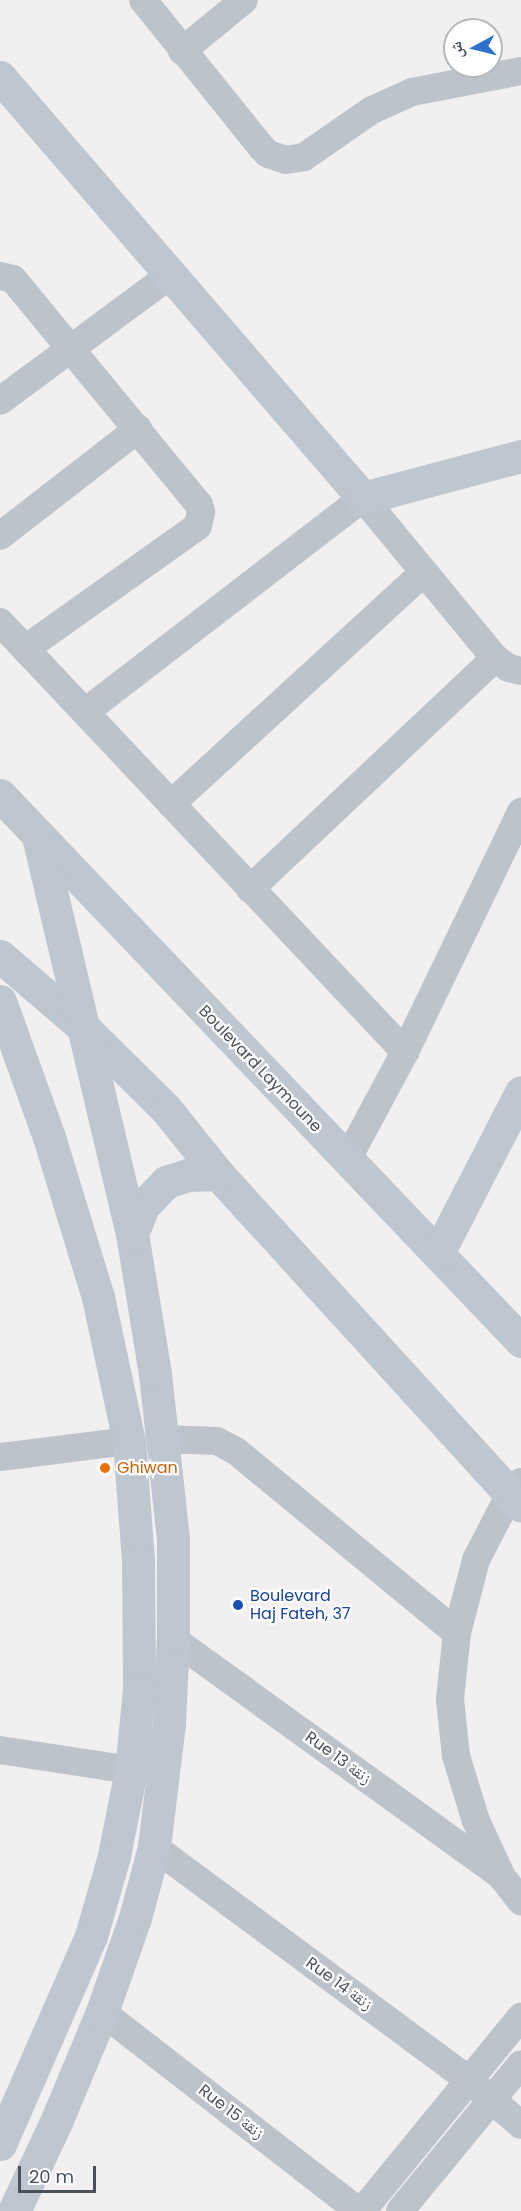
<!DOCTYPE html>
<html>
<head>
<meta charset="utf-8">
<style>
	body { margin:0 }
	#map { position:relative; width:521px; height:2211px; overflow:hidden; background:#f1efef; font-family:Poppins,"Noto Naskh Arabic",sans-serif }
	div>[style] { position:absolute }
	.street>* { height:28px; margin:-14px; padding:0 14px; transform-origin:14px; border-radius:14px; background:#bcc3ca }
	.secondary>* { height:33px; margin:-16.5px; padding:0 16.5px; transform-origin:16.5px; border-radius:16.5px; background:#bec7d0 }
	.dots>* { width:16px; height:16px; translate:-50% -50%; box-sizing:border-box; border:3px solid #fff; border-radius:50% }
	span { translate:-50% -50%; white-space:nowrap; text-align:center; line-height:1.15; -webkit-text-stroke:4.5px #fff; paint-order:stroke }
	.street-label { font-size:16px; color:#49525a }
	.food-label { font-size:16px; color:#c56008 }
	.left { translate:0 -50%; text-align:left }
	.transit-label { font-size:16px; color:#164399 }
	.north { position:absolute; left:443px; top:18px; width:60px; height:60px; box-sizing:border-box; background:#fff; border:2px solid #b6babd; border-radius:50%; rotate:263deg; font-size:16px; font-weight:700; line-height:24px; text-align:center; color:#49525a }
	.north::after { content:''; display:block; margin:auto; width:21px; height:27px; background:#2d73cd; clip-path:polygon(50% 0,100% 100%,50% 72%,0 100%) }
	.scale { position:absolute; left:18px; top:2166px; width:78px; height:27px; box-sizing:border-box; border:3px solid #49525a; border-top:0; padding-left:8px; font-size:18px; line-height:21px; white-space:nowrap; color:#49525a; -webkit-text-stroke:4px #fff; paint-order:stroke }
</style>
</head>
<body>
<div id="map">
	<div class="street">
		<i style="left:143px;top:0;width:190px;rotate:51.2deg"></i>
		<i style="left:262px;top:148px;width:8px;rotate:45deg"></i>
		<i style="left:268px;top:154px;width:19px;rotate:18deg"></i>
		<i style="left:286px;top:160px;width:18px;rotate:-9deg"></i>
		<i style="left:304px;top:157px;width:83px;rotate:-34.7deg"></i>
		<i style="left:372px;top:110px;width:44px;rotate:-24.2deg"></i>
		<i style="left:412px;top:92px;width:111px;rotate:-10.9deg"></i>
		<i style="left:182px;top:51px;width:80px;rotate:-39.4deg"></i>
		<i style="left:0;top:276px;width:13px;rotate:13deg"></i>
		<i style="left:13px;top:279px;width:293px;rotate:50.5deg"></i>
		<i style="left:199px;top:505px;width:7px;rotate:74deg"></i>
		<i style="left:201px;top:512px;width:14px;rotate:102deg"></i>
		<i style="left:198px;top:526px;width:212px;rotate:144.6deg"></i>
		<i style="left:0;top:401px;width:210px;rotate:-36.5deg"></i>
		<i style="left:0;top:536px;width:175px;rotate:-37.8deg"></i>
		<i style="left:0;top:622px;width:591px;rotate:46.71deg"></i>
		<i style="left:85px;top:712px;width:351px;rotate:-37.6deg"></i>
		<i style="left:363px;top:498px;width:207px;rotate:50.5deg"></i>
		<i style="left:495px;top:658px;width:17px;rotate:36deg"></i>
		<i style="left:509px;top:668px;width:12px;rotate:14deg"></i>
		<i style="left:171px;top:804px;width:343px;rotate:-42.5deg"></i>
		<i style="left:250px;top:889px;width:337px;rotate:-43.3deg"></i>
		<i style="left:347px;top:1160px;width:123px;rotate:-61.8deg"></i>
		<i style="left:405px;top:1052px;width:267px;rotate:-64.2deg"></i>
		<i style="left:162px;top:1439px;width:55px;rotate:2.1deg"></i>
		<i style="left:217px;top:1441px;width:21px;rotate:28deg"></i>
		<i style="left:236px;top:1451px;width:286px;rotate:39.5deg"></i>
		<i style="left:0;top:1457px;width:130px;rotate:-7.1deg"></i>
		<i style="left:521px;top:1482px;width:16px;rotate:133deg"></i>
		<i style="left:510px;top:1494px;width:74px;rotate:117.3deg"></i>
		<i style="left:476px;top:1560px;width:75px;rotate:104.6deg"></i>
		<i style="left:457px;top:1633px;width:66px;rotate:96.1deg"></i>
		<i style="left:450px;top:1699px;width:57px;rotate:84deg"></i>
		<i style="left:456px;top:1756px;width:68px;rotate:72.9deg"></i>
		<i style="left:476px;top:1821px;width:62px;rotate:65.1deg"></i>
		<i style="left:502px;top:1877px;width:31px;rotate:52deg"></i>
		<i style="left:173px;top:1639px;width:403px;rotate:35.8deg"></i>
		<i style="left:0;top:1750px;width:133px;rotate:8.7deg"></i>
		<i style="left:154px;top:1847px;width:393px;rotate:36.5deg"></i>
		<i style="left:470px;top:2081px;width:67px;rotate:40.8deg"></i>
		<i style="left:102px;top:2012px;width:325px;rotate:37.8deg"></i>
		<i style="left:362px;top:2211px;width:251px;rotate:-50.7deg"></i>
		<i style="left:400px;top:2211px;width:190px;rotate:-50.5deg"></i>
	</div>
	<div class="secondary">
		<i style="left:0;top:77px;width:556px;rotate:49.23deg"></i>
		<i style="left:363px;top:498px;width:163px;rotate:-14.9deg"></i>
		<i style="left:0;top:795px;width:755px;rotate:46.34deg"></i>
		<i style="left:0;top:956px;width:111px;rotate:40.6deg"></i>
		<i style="left:84px;top:1028px;width:115px;rotate:44.6deg"></i>
		<i style="left:166px;top:1109px;width:83px;rotate:51.3deg"></i>
		<i style="left:218px;top:1174px;width:449px;rotate:47.6deg"></i>
		<i style="left:0;top:1001px;width:145px;rotate:70.2deg"></i>
		<i style="left:49px;top:1137px;width:167px;rotate:73deg"></i>
		<i style="left:98px;top:1297px;width:147px;rotate:77.9deg"></i>
		<i style="left:129px;top:1441px;width:121px;rotate:85.7deg"></i>
		<i style="left:138px;top:1562px;width:127px;rotate:89.5deg"></i>
		<i style="left:139px;top:1689px;width:81px;rotate:95.6deg"></i>
		<i style="left:131px;top:1770px;width:88px;rotate:101.2deg"></i>
		<i style="left:114px;top:1856px;width:83px;rotate:106deg"></i>
		<i style="left:91px;top:1936px;width:227px;rotate:113.6deg"></i>
		<i style="left:132px;top:1234px;width:31px;rotate:-68deg"></i>
		<i style="left:144px;top:1205px;width:32px;rotate:-46deg"></i>
		<i style="left:166px;top:1182px;width:22px;rotate:-18deg"></i>
		<i style="left:187px;top:1175px;width:31px;rotate:-2deg"></i>
		<i style="left:438px;top:1253px;width:181px;rotate:-62.7deg"></i>
		<i style="left:14px;top:2211px;width:98px;rotate:-64.7deg"></i>
		<i style="left:56px;top:2122px;width:119px;rotate:-67.3deg"></i>
		<i style="left:102px;top:2012px;width:100px;rotate:-70.7deg"></i>
		<i style="left:135px;top:1918px;width:73px;rotate:-75deg"></i>
		<i style="left:154px;top:1847px;width:125px;rotate:-83.1deg"></i>
		<i style="left:169px;top:1723px;width:84px;rotate:-87.3deg"></i>
		<i style="left:173px;top:1639px;width:100px;rotate:-90deg"></i>
		<i style="left:173px;top:1539px;width:166px;rotate:-96.2deg"></i>
		<i style="left:155px;top:1374px;width:142px;rotate:-99.3deg"></i>
		<i style="left:132px;top:1234px;width:408px;rotate:-103.3deg"></i>
	</div>
	<div class="dots">
		<i style="left:105px;top:1468px;background:#e8710a"></i>
		<i style="left:238px;top:1605px;background:#1a4fb4"></i>
	</div>
	<div class="street-label">
		<span style="left:260px;top:1069px;rotate:46deg">Boulevard Laymoune</span>
		<span style="left:338px;top:1758px;rotate:36deg">Rue 13 زنقة</span>
		<span style="left:339px;top:1984px;rotate:36deg">Rue 14 زنقة</span>
		<span style="left:231px;top:2112px;rotate:38deg">Rue 15 زنقة</span>
	</div>
	<div class="food-label">
		<span class="left" style="left:117px;top:1468px">Ghiwan</span>
	</div>
	<div class="transit-label">
		<span class="left" style="left:250px;top:1605px">Boulevard<br>Haj Fateh, 37</span>
	</div>
	<div class="north">ش</div>
	<div class="scale">20 m</div>
</div>
</body>
</html>
